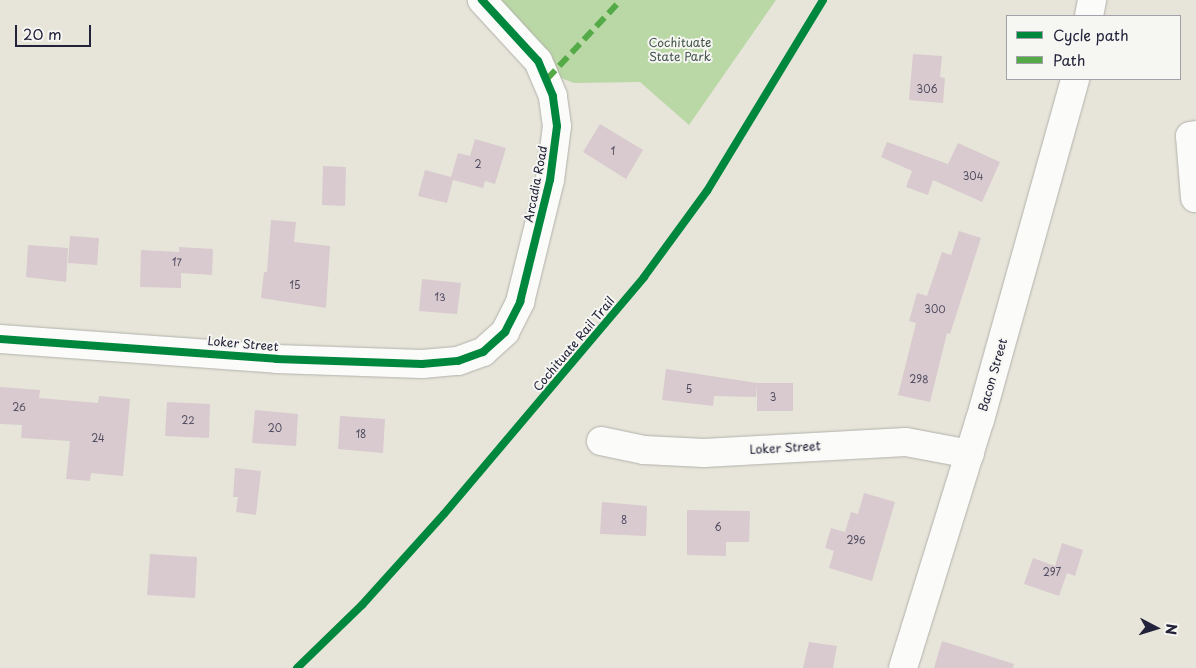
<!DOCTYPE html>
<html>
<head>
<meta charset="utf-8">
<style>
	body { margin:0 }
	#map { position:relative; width:1196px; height:668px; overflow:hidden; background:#e7e5d9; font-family:"Playpen Sans",sans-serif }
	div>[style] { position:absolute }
	.green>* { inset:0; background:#bad7a6 }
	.building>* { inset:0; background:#d8cacf }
	.roads { filter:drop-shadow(0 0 1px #b2b1ac) drop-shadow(0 0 1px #b2b1ac) }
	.minor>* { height:28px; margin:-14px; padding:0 14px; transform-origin:14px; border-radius:14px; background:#fbfbf9 }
	.quiet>* { height:6px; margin-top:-3px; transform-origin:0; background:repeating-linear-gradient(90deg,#53aa46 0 12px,transparent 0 18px) }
	.cycleway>* { height:8px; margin:-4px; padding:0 4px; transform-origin:4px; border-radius:4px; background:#00873e }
	span { translate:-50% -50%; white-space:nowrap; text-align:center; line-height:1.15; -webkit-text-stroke:4px #f6f6f2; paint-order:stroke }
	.number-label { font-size:10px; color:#504c60 }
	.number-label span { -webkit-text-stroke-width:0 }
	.park-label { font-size:12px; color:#45554f }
	.street-label { font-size:12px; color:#22223b }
	.legend { position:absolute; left:1006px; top:15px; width:175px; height:65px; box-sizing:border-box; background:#f6f6f2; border:1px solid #a1a1a9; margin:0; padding:6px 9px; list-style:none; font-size:15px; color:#22223b }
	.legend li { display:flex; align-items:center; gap:10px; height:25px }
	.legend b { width:25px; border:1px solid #a1a1a9 }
	.north { position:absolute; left:1131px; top:603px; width:50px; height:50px; -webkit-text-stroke:4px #f6f6f2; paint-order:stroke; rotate:95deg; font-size:14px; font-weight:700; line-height:20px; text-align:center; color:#22223b }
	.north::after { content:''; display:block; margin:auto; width:18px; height:22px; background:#22223b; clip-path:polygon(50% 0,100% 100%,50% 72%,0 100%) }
	.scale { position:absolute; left:15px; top:25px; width:76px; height:22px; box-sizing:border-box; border:2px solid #22223b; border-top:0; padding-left:6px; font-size:15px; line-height:18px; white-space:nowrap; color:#22223b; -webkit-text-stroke:4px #f6f6f2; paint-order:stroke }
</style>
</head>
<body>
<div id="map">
	<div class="green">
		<i style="clip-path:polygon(499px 0,776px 0,689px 125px,640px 82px,574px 83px,561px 78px,550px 59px)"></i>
	</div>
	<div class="building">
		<i style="clip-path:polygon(913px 54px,942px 56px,940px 77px,945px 78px,943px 103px,909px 100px)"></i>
		<i style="clip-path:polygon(600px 124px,643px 150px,626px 179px,583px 152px)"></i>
		<i style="clip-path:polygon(475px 139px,506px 148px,495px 184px,485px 181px,483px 188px,453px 180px,447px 203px,418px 196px,425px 170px,451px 177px,458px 153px,470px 156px)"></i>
		<i style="clip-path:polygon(887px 142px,948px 164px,958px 143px,1000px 162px,982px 202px,933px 180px,928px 195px,906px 187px,912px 171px,881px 157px)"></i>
		<i style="clip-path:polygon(323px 166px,346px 167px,345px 206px,322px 205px)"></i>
		<i style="clip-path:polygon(271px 220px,296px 222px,294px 242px,330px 246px,326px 308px,261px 298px,264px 272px,267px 272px)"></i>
		<i style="clip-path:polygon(959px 231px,981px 238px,950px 334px,947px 333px,930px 402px,898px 395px,916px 323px,909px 321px,917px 293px,927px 296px,942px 252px,951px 255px)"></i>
		<i style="clip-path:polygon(70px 236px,99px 238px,97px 265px,68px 263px)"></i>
		<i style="clip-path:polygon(28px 245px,68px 248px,66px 282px,26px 277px)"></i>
		<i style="clip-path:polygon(179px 247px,213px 249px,212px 275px,181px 273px,181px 288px,140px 287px,141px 250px,179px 252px)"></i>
		<i style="clip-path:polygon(422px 279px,461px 283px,457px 314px,419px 311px)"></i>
		<i style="clip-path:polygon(666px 369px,757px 383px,793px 383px,793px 411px,757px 411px,757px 384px,756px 397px,714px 396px,713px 406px,662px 400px)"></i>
		<i style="clip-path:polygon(0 387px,40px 390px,39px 398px,98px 403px,99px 396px,130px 399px,123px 476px,91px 473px,90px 481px,66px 479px,70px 441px,21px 438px,22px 425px,0 424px)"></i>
		<i style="clip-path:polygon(167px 402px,210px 404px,209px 438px,165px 436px)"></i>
		<i style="clip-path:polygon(255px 410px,298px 414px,296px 446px,252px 443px)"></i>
		<i style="clip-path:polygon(340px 416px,385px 419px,383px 453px,338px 449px)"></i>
		<i style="clip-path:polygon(235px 468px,261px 471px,256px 515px,236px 512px,238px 497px,233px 497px)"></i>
		<i style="clip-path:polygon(864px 493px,895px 502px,872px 581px,829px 568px,834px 551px,825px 548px,831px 528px,845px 532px,851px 512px,858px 514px)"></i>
		<i style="clip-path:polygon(602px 502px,647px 506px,646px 536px,600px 534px)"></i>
		<i style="clip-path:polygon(687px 510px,750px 511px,749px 542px,726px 542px,726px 556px,687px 555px)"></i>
		<i style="clip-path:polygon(1062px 543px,1083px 550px,1075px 576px,1067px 573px,1059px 596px,1024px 584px,1033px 558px,1055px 566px)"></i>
		<i style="clip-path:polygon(150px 554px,197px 557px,195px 598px,147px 595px)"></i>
		<i style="clip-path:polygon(942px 641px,1014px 664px,1013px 668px,934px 668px)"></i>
		<i style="clip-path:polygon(809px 642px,837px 646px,833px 668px,803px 668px)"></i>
	</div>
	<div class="roads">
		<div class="minor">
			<i style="left:1089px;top:16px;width:16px;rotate:-79deg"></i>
			<i style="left:1195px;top:198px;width:62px;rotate:-94.6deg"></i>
			<i style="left:1190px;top:136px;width:6px;rotate:-9deg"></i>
			<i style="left:0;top:339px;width:277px;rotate:4.1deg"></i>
			<i style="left:276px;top:359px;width:146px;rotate:2deg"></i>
			<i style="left:422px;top:364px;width:36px;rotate:-5deg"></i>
			<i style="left:458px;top:361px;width:27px;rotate:-20deg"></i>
			<i style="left:483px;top:352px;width:30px;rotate:-42deg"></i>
			<i style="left:505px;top:332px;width:34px;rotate:-63deg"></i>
			<i style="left:520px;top:302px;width:126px;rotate:-76.2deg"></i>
			<i style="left:550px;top:180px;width:54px;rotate:-82.6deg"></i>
			<i style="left:557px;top:126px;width:30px;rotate:-98deg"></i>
			<i style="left:553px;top:96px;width:38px;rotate:-113deg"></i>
			<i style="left:538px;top:61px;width:83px;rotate:-132.6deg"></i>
			<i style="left:601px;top:441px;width:44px;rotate:11.8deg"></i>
			<i style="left:644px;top:450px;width:60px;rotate:2.9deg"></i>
			<i style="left:704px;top:453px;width:202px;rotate:-3.1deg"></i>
			<i style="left:906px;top:442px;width:65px;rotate:10.6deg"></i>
			<i style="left:903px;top:668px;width:260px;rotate:-72.8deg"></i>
			<i style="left:980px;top:420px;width:354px;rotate:-74.4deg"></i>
		</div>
	</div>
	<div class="quiet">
		<i style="left:547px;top:79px;width:108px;rotate:-46.9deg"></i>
	</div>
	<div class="cycleway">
		<i style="left:0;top:339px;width:277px;rotate:4.1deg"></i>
		<i style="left:276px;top:359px;width:146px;rotate:2deg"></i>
		<i style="left:422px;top:364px;width:36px;rotate:-5deg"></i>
		<i style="left:458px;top:361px;width:27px;rotate:-20deg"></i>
		<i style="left:483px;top:352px;width:30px;rotate:-42deg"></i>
		<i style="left:505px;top:332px;width:34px;rotate:-63deg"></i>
		<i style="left:520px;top:302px;width:126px;rotate:-76.2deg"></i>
		<i style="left:550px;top:180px;width:54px;rotate:-82.6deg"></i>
		<i style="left:557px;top:126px;width:30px;rotate:-98deg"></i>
		<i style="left:553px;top:96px;width:38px;rotate:-113deg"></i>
		<i style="left:538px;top:61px;width:83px;rotate:-132.6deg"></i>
		<i style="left:297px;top:668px;width:91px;rotate:-44.1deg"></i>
		<i style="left:362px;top:605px;width:122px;rotate:-48deg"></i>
		<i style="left:444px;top:514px;width:310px;rotate:-49.8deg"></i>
		<i style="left:644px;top:277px;width:107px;rotate:-53.8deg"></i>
		<i style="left:707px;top:191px;width:223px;rotate:-58.7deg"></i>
	</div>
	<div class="number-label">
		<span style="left:927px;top:89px">306</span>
		<span style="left:613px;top:151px">1</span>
		<span style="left:478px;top:164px">2</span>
		<span style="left:973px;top:176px">304</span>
		<span style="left:177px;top:262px">17</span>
		<span style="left:295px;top:285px">15</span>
		<span style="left:440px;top:297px">13</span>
		<span style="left:935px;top:309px">300</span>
		<span style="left:919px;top:379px">298</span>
		<span style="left:689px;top:389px">5</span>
		<span style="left:773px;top:397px">3</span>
		<span style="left:19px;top:407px">26</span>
		<span style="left:188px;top:420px">22</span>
		<span style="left:275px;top:428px">20</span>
		<span style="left:361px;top:434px">18</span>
		<span style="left:98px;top:438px">24</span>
		<span style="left:624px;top:520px">8</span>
		<span style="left:718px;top:527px">6</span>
		<span style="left:856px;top:540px">296</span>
		<span style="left:1052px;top:572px">297</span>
	</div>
	<div class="park-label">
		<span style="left:680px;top:50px">Cochituate<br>State Park</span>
	</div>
	<div class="street-label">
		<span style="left:536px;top:184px;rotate:-79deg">Arcadia Road</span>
		<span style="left:243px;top:344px;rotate:5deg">Loker Street</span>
		<span style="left:574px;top:344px;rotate:-50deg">Cochituate Rail Trail</span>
		<span style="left:993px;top:375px;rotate:-74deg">Bacon Street</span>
		<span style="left:785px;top:448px;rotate:-3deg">Loker Street</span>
	</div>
	<ul class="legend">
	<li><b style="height:6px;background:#00873e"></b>Cycle path</li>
	<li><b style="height:6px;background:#53aa46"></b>Path</li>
	</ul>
	<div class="north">N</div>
	<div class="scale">20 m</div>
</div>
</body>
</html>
